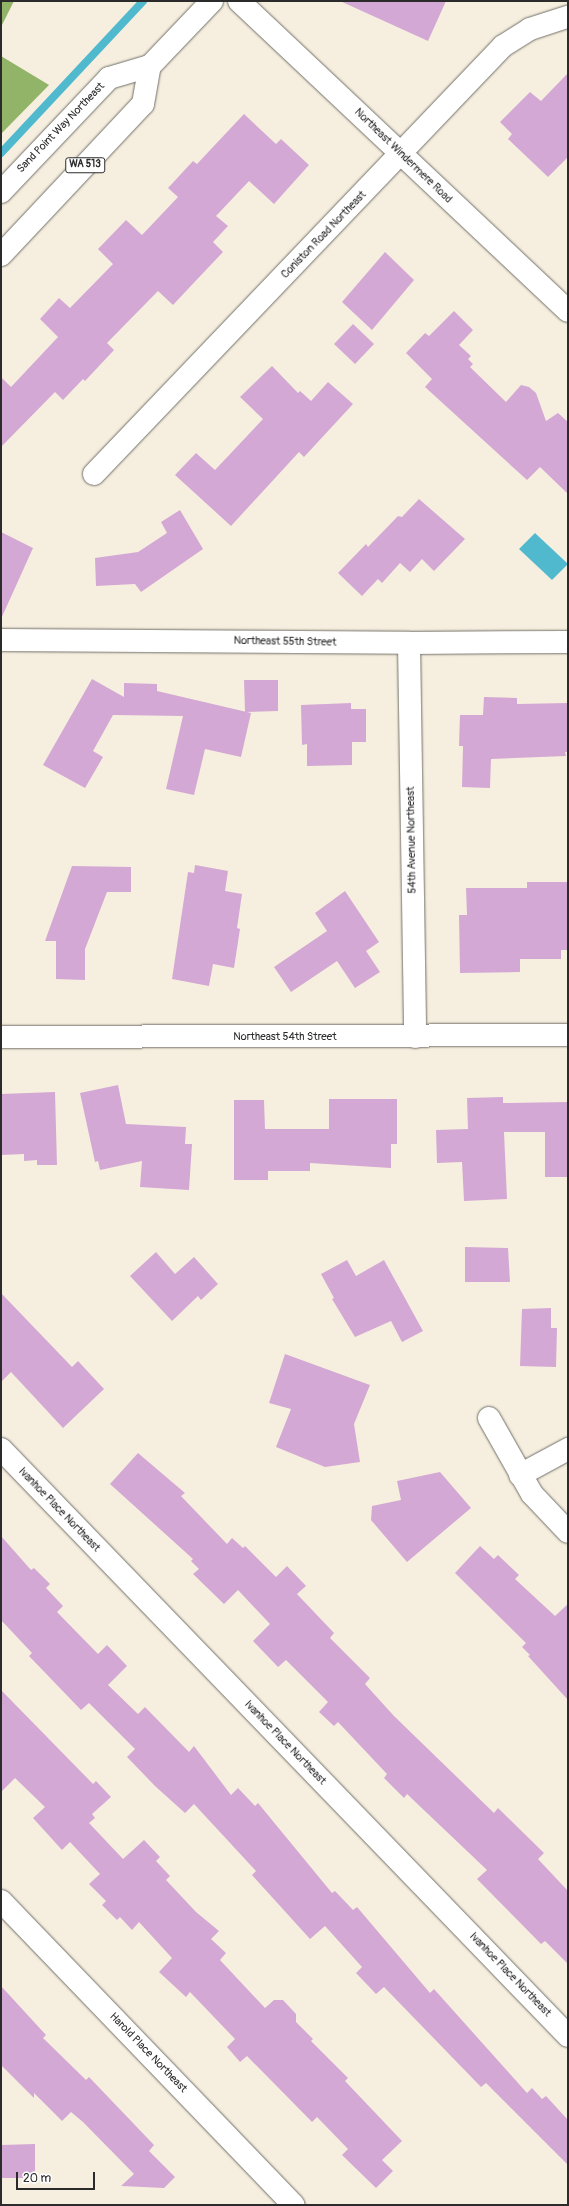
<!DOCTYPE html>
<html>
<head>
<meta charset="utf-8">
<style>
	body { margin:0 }
	#map { position:relative; width:569px; height:2206px; overflow:hidden; background:#f6efdf; font-family:Pangolin,sans-serif }
	div>[style] { position:absolute }
	.forest>* { inset:0; background:#92b468 }
	.water>* { inset:0; background:#50b9ce }
	.stream>* { height:8px; margin:-4px; padding:0 4px; transform-origin:4px; border-radius:4px; background:#50b9ce }
	.building>* { inset:0; background:#d4a8d4 }
	.roads { filter:drop-shadow(0 0 1px #72706a) drop-shadow(0 0 1px #72706a) }
	.minor>* { height:22px; margin:-11px; padding:0 11px; transform-origin:11px; border-radius:11px; background:#fff }
	.primary>* { height:22px; margin:-11px; padding:0 11px; transform-origin:11px; border-radius:11px; background:#fff }
	span { translate:-50% -50%; white-space:nowrap; text-align:center; line-height:1.15; -webkit-text-stroke:4px #fff; paint-order:stroke }
	.shield-label span { padding:1px 3px; background:#fff; border:1px solid; border-radius:3px; -webkit-text-stroke-width:0 }
	.shield-label { font-size:10px; color:#2b2b2b; font-weight:700 }
	.street-label { font-size:11px; color:#2b2b2b }
	.frame { position:absolute; inset:0; border:2px solid #2b2b2b; pointer-events:none }
	.scale { position:absolute; left:16px; top:2172px; width:79px; height:18px; box-sizing:border-box; border:2px solid #2b2b2b; border-top:0; padding-left:5px; font-size:12px; line-height:14px; white-space:nowrap; color:#2b2b2b; -webkit-text-stroke:3px #fff; paint-order:stroke }
</style>
</head>
<body>
<div id="map">
	<div class="forest">
		<i style="clip-path:polygon(1px 1px,14px 1px,1px 27px)"></i>
		<i style="clip-path:polygon(1px 56px,49px 85px,1px 134px)"></i>
	</div>
	<div class="water">
		<i style="clip-path:polygon(535px 533px,568px 564px,552px 580px,519px 549px)"></i>
	</div>
	<div class="stream">
		<i style="left:1px;top:153px;width:208px;rotate:-46.9deg"></i>
	</div>
	<div class="building">
		<i style="clip-path:polygon(340px 1px,446px 1px,428px 41px)"></i>
		<i style="clip-path:polygon(568px 73px,568px 157px,548px 177px,508px 139px,512px 134px,500px 122px,530px 92px,541px 101px)"></i>
		<i style="clip-path:polygon(244px 114px,276px 144px,281px 139px,309px 165px,274px 204px,249px 181px,216px 216px,228px 226px,213px 242px,223px 252px,188px 289px,173px 305px,158px 291px,107px 343px,114px 350px,85px 381px,83px 379px,63px 400px,55px 392px,1px 447px,1px 377px,11px 387px,58px 337px,40px 319px,59px 298px,70px 308px,113px 264px,98px 249px,126px 220px,142px 235px,178px 197px,168px 188px,193px 161px,197px 164px)"></i>
		<i style="clip-path:polygon(385px 252px,414px 280px,372px 330px,342px 302px)"></i>
		<i style="clip-path:polygon(454px 311px,473px 330px,459px 345px,471px 356px,468px 359px,473px 364px,470px 367px,506px 402px,521px 385px,529px 387px,536px 393px,546px 421px,558px 413px,568px 422px,568px 494px,540px 467px,527px 480px,425px 387px,432px 379px,406px 353px,425px 333px,429px 336px)"></i>
		<i style="clip-path:polygon(353px 324px,374px 344px,355px 364px,334px 344px)"></i>
		<i style="clip-path:polygon(272px 366px,298px 393px,300px 391px,311px 401px,328px 382px,353px 404px,304px 457px,299px 452px,231px 526px,175px 475px,196px 453px,215px 470px,263px 419px,240px 397px)"></i>
		<i style="clip-path:polygon(419px 499px,465px 539px,434px 571px,422px 559px,410px 572px,400px 563px,382px 583px,378px 579px,362px 596px,338px 573px,366px 544px,368px 547px,398px 516px,402px 517px)"></i>
		<i style="clip-path:polygon(180px 510px,203px 549px,141px 592px,135px 584px,96px 586px,95px 558px,138px 552px,167px 533px,161px 522px)"></i>
		<i style="clip-path:polygon(1px 532px,33px 548px,1px 619px)"></i>
		<i style="clip-path:polygon(92px 679px,124px 697px,124px 683px,157px 684px,157px 691px,251px 713px,241px 757px,205px 749px,194px 795px,166px 789px,183px 716px,113px 715px,93px 751px,103px 757px,85px 788px,43px 765px)"></i>
		<i style="clip-path:polygon(244px 680px,278px 680px,278px 711px,245px 712px)"></i>
		<i style="clip-path:polygon(484px 697px,517px 698px,517px 704px,568px 703px,568px 752px,565px 752px,566px 756px,491px 759px,490px 788px,462px 787px,463px 746px,459px 746px,460px 715px,483px 715px)"></i>
		<i style="clip-path:polygon(351px 703px,351px 709px,366px 709px,366px 742px,352px 742px,352px 765px,307px 766px,307px 744px,302px 745px,301px 705px)"></i>
		<i style="clip-path:polygon(195px 865px,228px 871px,225px 891px,242px 894px,237px 928px,240px 929px,234px 968px,213px 964px,209px 986px,172px 979px,188px 872px,194px 873px)"></i>
		<i style="clip-path:polygon(72px 866px,131px 867px,131px 892px,107px 892px,85px 949px,85px 980px,56px 979px,56px 941px,45px 941px)"></i>
		<i style="clip-path:polygon(527px 882px,568px 882px,568px 950px,561px 950px,561px 959px,520px 959px,520px 972px,460px 973px,459px 915px,467px 915px,466px 888px,527px 888px)"></i>
		<i style="clip-path:polygon(345px 891px,379px 942px,366px 951px,380px 972px,355px 988px,337px 961px,291px 992px,274px 967px,327px 931px,315px 913px)"></i>
		<i style="clip-path:polygon(118px 1085px,126px 1124px,186px 1127px,185px 1144px,192px 1144px,189px 1190px,140px 1187px,142px 1161px,100px 1170px,98px 1161px,95px 1162px,80px 1093px)"></i>
		<i style="clip-path:polygon(55px 1092px,57px 1165px,37px 1165px,37px 1160px,24px 1161px,24px 1154px,1px 1155px,1px 1094px)"></i>
		<i style="clip-path:polygon(503px 1097px,503px 1103px,568px 1102px,568px 1177px,545px 1177px,545px 1132px,504px 1132px,507px 1199px,464px 1201px,462px 1162px,437px 1163px,436px 1130px,468px 1129px,467px 1098px)"></i>
		<i style="clip-path:polygon(329px 1099px,397px 1099px,397px 1144px,391px 1144px,391px 1168px,310px 1163px,310px 1171px,268px 1171px,268px 1180px,234px 1180px,234px 1100px,264px 1100px,265px 1129px,329px 1129px)"></i>
		<i style="clip-path:polygon(465px 1247px,508px 1248px,510px 1282px,465px 1282px)"></i>
		<i style="clip-path:polygon(156px 1252px,175px 1274px,194px 1257px,218px 1284px,201px 1300px,198px 1296px,172px 1321px,130px 1276px)"></i>
		<i style="clip-path:polygon(347px 1260px,356px 1276px,384px 1260px,423px 1331px,402px 1342px,391px 1321px,355px 1337px,332px 1299px,334px 1298px,321px 1274px)"></i>
		<i style="clip-path:polygon(1px 1293px,72px 1367px,78px 1361px,104px 1389px,63px 1428px,11px 1372px,1px 1382px)"></i>
		<i style="clip-path:polygon(551px 1308px,551px 1328px,557px 1328px,556px 1367px,520px 1366px,522px 1309px)"></i>
		<i style="clip-path:polygon(285px 1354px,370px 1385px,354px 1424px,360px 1462px,325px 1467px,276px 1447px,291px 1409px,269px 1403px)"></i>
		<i style="clip-path:polygon(138px 1453px,185px 1493px,181px 1496px,227px 1544px,232px 1538px,243px 1548px,245px 1546px,276px 1577px,287px 1566px,306px 1586px,297px 1594px,334px 1633px,330px 1638px,370px 1678px,365px 1684px,394px 1716px,494px 1813px,498px 1808px,544px 1853px,538px 1859px,568px 1891px,568px 1964px,545px 1941px,541px 1944px,477px 1879px,487px 1870px,407px 1794px,404px 1798px,384px 1778px,387px 1774px,338px 1722px,334px 1726px,319px 1712px,328px 1702px,286px 1660px,278px 1667px,253px 1641px,270px 1624px,238px 1590px,224px 1604px,193px 1574px,199px 1569px,191px 1561px,193px 1559px,110px 1484px)"></i>
		<i style="clip-path:polygon(440px 1472px,471px 1508px,407px 1562px,371px 1520px,372px 1506px,401px 1500px,397px 1481px)"></i>
		<i style="clip-path:polygon(1px 1536px,31px 1570px,34px 1568px,50px 1584px,46px 1588px,63px 1606px,57px 1612px,98px 1654px,107px 1645px,127px 1666px,108px 1685px,138px 1714px,145px 1707px,189px 1752px,194px 1746px,231px 1795px,238px 1788px,255px 1806px,258px 1803px,332px 1893px,335px 1891px,353px 1910px,357px 1907px,430px 1993px,434px 1989px,527px 2093px,532px 2088px,542px 2099px,546px 2096px,568px 2120px,568px 2165px,486px 2083px,481px 2087px,384px 1987px,376px 1994px,356px 1973px,362px 1967px,325px 1926px,310px 1939px,252px 1875px,256px 1871px,194px 1804px,185px 1813px,155px 1786px,127px 1757px,135px 1749px,89px 1703px,81px 1710px,29px 1656px,32px 1653px,1px 1620px)"></i>
		<i style="clip-path:polygon(480px 1546px,494px 1559px,498px 1555px,519px 1575px,515px 1579px,555px 1616px,568px 1604px,568px 1700px,528px 1656px,530px 1655px,522px 1647px,526px 1643px,455px 1573px)"></i>
		<i style="clip-path:polygon(1px 1690px,93px 1784px,96px 1781px,111px 1797px,92px 1814px,95px 1818px,89px 1823px,123px 1859px,144px 1840px,160px 1857px,156px 1861px,170px 1876px,166px 1880px,196px 1912px,219px 1931px,211px 1939px,226px 1953px,220px 1960px,265px 2008px,274px 2000px,283px 2000px,296px 2014px,296px 2022px,313px 2039px,311px 2041px,348px 2078px,345px 2081px,402px 2141px,382px 2160px,393px 2171px,376px 2188px,342px 2155px,348px 2149px,317px 2117px,312px 2122px,247px 2056px,240px 2062px,227px 2047px,235px 2039px,190px 1992px,186px 1997px,159px 1972px,172px 1958px,139px 1922px,132px 1930px,120px 1917px,117px 1920px,102px 1905px,106px 1901px,89px 1884px,100px 1874px,70px 1842px,62px 1850px,33px 1818px,45px 1807px,15px 1778px,1px 1792px)"></i>
		<i style="clip-path:polygon(1px 1986px,46px 2035px,43px 2038px,86px 2080px,89px 2077px,154px 2145px,149px 2151px,175px 2177px,164px 2188px,121px 2186px,134px 2174px,83px 2122px,71px 2112px,62px 2121px,34px 2093px,34px 2098px,1px 2065px)"></i>
		<i style="clip-path:polygon(35px 2144px,35px 2174px,23px 2174px,23px 2178px,1px 2178px,1px 2145px)"></i>
	</div>
	<div class="roads">
		<div class="minor">
			<i style="left:239px;top:1px;width:452px;rotate:43.3deg"></i>
			<i style="left:94px;top:474px;width:592px;rotate:-46.3deg"></i>
			<i style="left:503px;top:46px;width:32px;rotate:-32deg"></i>
			<i style="left:530px;top:29px;width:40px;rotate:-18deg"></i>
			<i style="left:1px;top:640px;width:408px;rotate:0.4deg"></i>
			<i style="left:409px;top:643px;width:159px;rotate:-0.4deg"></i>
			<i style="left:409px;top:643px;width:394px;rotate:89.1deg"></i>
			<i style="left:1px;top:1037px;width:567px;rotate:-0.2deg"></i>
			<i style="left:489px;top:1418px;width:87px;rotate:60.5deg"></i>
			<i style="left:532px;top:1494px;width:52px;rotate:46.5deg"></i>
			<i style="left:1px;top:1449px;width:816px;rotate:45.99deg"></i>
			<i style="left:520px;top:1475px;width:55px;rotate:-28.4deg"></i>
			<i style="left:1px;top:1901px;width:422px;rotate:46.1deg"></i>
		</div>
		<div class="primary">
			<i style="left:1px;top:192px;width:157px;rotate:-46.5deg"></i>
			<i style="left:109px;top:78px;width:43px;rotate:-16.3deg"></i>
			<i style="left:150px;top:66px;width:90px;rotate:-46.4deg"></i>
			<i style="left:1px;top:255px;width:207px;rotate:-46.8deg"></i>
			<i style="left:143px;top:104px;width:39px;rotate:-80deg"></i>
		</div>
	</div>
	<div class="shield-label">
		<span style="left:85px;top:165px">WA 513</span>
	</div>
	<div class="street-label">
		<span style="left:61px;top:128px;rotate:-46deg">Sand Point Way Northeast</span>
		<span style="left:403px;top:156px;rotate:44deg">Northeast Windermere Road</span>
		<span style="left:324px;top:235px;rotate:-46deg">Coniston Road Northeast</span>
		<span style="left:285px;top:642px;rotate:1deg">Northeast 55th Street</span>
		<span style="left:412px;top:840px;rotate:-91deg">54th Avenue Northeast</span>
		<span style="left:285px;top:1037px">Northeast 54th Street</span>
		<span style="left:59px;top:1510px;rotate:46deg">Ivanhoe Place Northeast</span>
		<span style="left:285px;top:1743px;rotate:46deg">Ivanhoe Place Northeast</span>
		<span style="left:510px;top:1975px;rotate:46deg">Ivanhoe Place Northeast</span>
		<span style="left:148px;top:2053px;rotate:46deg">Harold Place Northeast</span>
	</div>
	<div class="frame"></div>
	<div class="scale">20 m</div>
</div>
</body>
</html>
